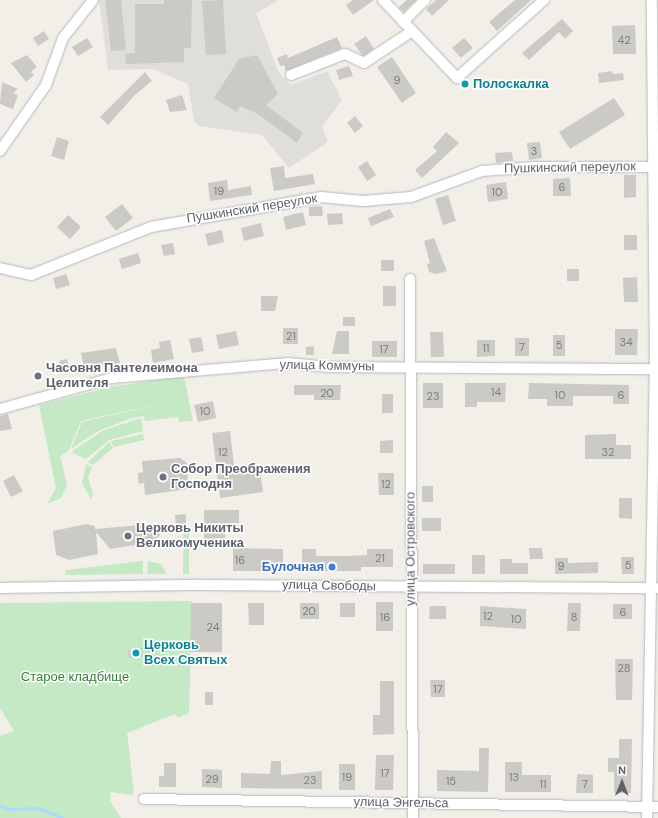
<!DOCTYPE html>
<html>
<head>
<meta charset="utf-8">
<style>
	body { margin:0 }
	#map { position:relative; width:658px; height:818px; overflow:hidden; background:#f1efe8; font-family:"DM Sans",sans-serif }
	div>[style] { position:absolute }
	.industrial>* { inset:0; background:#e0deda }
	.green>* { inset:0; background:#c5e8c5 }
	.stream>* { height:3px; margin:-1.5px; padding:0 1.5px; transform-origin:1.5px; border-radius:1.5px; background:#aadaff }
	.building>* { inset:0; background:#cccac5 }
	.roads { filter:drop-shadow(0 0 1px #b5b8bc) drop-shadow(0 0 1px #b5b8bc) }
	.minor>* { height:10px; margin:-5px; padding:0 5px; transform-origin:5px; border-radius:5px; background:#fff }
	.dots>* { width:11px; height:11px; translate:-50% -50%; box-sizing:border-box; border:2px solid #fff; border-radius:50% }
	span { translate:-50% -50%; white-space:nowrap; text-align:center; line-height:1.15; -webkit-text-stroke:3px #fff; paint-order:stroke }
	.number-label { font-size:11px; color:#7a7d7f }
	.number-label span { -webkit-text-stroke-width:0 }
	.culture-label { font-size:13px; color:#0d838f; font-weight:700 }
	.left { translate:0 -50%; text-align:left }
	.street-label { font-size:13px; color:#5f6368 }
	.worship-label { font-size:13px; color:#5b616d; font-weight:700 }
	.shop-label { font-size:13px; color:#366cbe; font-weight:700 }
	.right { translate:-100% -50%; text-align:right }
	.park-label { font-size:13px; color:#348238 }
	.north { position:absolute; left:602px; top:762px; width:40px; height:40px; -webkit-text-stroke:3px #fff; paint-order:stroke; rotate:1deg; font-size:11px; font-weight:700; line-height:16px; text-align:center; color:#5f6368 }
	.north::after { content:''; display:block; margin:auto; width:14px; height:18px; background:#5f6368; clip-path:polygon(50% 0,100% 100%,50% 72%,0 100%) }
</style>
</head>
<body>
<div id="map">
	<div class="industrial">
		<i style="clip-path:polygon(99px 0,279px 0,256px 13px,279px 73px,291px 85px,327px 71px,342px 100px,322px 126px,328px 142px,289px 168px,262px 135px,199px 126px,194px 121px,188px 84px,153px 69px,108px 70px)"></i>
	</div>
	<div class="green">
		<i style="clip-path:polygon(184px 376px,193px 421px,179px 422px,178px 417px,145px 421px,144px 416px,132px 418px,98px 431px,71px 449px,82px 422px,185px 398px,81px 421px,69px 450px,60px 456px,67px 485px,61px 498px,47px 504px,56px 488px,39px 405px,110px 387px)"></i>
		<i style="clip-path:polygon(141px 418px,143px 431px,109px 440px,86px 459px,71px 452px,102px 431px)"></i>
		<i style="clip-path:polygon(143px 434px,144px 440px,114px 447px,111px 441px)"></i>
		<i style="clip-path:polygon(109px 442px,113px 448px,93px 465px,88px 462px)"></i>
		<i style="clip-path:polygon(86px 464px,92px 467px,88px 477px,93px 494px,91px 499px,82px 483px)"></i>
		<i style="clip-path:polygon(183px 529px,189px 529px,189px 574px,183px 574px)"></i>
		<i style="clip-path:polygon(143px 561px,143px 574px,65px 575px,65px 570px)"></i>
		<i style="clip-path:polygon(148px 561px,161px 564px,167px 574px,147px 574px)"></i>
		<i style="clip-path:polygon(192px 601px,189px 713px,178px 718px,175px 714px,127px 733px,134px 792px,131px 795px,111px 792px,110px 801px,121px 818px,0 818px,0 736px,14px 731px,0 708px,0 603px)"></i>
	</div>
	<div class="stream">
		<i style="left:0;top:806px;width:10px;rotate:17deg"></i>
		<i style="left:10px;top:809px;width:29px;rotate:-2deg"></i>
		<i style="left:39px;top:808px;width:25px;rotate:23deg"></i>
	</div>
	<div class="building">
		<i style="clip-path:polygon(105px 0,121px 0,126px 50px,111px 51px)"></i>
		<i style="clip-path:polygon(164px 0,192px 0,191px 48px,184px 48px,184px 62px,126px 64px,125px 54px,135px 53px,135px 4px,164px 4px)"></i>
		<i style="clip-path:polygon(223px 0,226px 54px,206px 55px,202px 1px)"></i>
		<i style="clip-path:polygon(353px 0,374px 0,353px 15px,346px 5px)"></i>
		<i style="clip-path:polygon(407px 0,416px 0,404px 12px,399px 7px)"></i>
		<i style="clip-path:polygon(436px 0,449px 0,432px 16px,426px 9px)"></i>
		<i style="clip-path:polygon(515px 0,531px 0,497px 31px,489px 22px)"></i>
		<i style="clip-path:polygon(562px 19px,573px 31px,565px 39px,559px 32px,529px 60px,522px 53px)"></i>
		<i style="clip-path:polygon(635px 25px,636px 54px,613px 54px,612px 26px)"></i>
		<i style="clip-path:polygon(44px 31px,49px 39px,38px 46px,33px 38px)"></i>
		<i style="clip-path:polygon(366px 36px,374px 49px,363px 56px,354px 44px)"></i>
		<i style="clip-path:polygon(337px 37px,342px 48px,286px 71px,284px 65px,280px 66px,277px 58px,287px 54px,288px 58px)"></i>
		<i style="clip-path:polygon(87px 38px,93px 47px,78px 56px,72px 47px)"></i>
		<i style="clip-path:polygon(464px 38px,473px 48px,461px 58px,452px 48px)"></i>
		<i style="clip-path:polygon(27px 55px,37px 67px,31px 72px,34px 75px,26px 82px,11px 63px)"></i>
		<i style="clip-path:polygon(257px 55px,278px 94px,266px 105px,303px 133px,297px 143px,258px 114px,240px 106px,237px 112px,214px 98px,239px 59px)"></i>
		<i style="clip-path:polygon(392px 57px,416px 93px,402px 103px,377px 67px)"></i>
		<i style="clip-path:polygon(349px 66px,353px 76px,339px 80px,336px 70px)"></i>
		<i style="clip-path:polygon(612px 71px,613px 74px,623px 73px,624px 80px,599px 83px,598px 73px)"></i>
		<i style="clip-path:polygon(145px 72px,152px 81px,135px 95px,108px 125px,100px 117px)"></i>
		<i style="clip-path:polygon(2px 82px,18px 89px,13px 93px,18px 95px,13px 109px,0 104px)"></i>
		<i style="clip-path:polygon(182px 95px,187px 110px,170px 112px,166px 100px)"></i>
		<i style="clip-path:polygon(614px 98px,625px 115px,570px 149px,559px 132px)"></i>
		<i style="clip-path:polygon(355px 116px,363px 126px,355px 133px,347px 123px)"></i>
		<i style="clip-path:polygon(446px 132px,459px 143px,422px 178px,415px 170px,437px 151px,433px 147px)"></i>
		<i style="clip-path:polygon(57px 137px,69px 141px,64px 160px,51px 156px)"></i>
		<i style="clip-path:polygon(540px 142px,542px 158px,529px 160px,527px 143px)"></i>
		<i style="clip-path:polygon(512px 152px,513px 161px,496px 163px,495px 153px)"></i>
		<i style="clip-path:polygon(367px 161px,376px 175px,367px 181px,358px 167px)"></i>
		<i style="clip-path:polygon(284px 166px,285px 178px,313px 174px,315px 184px,274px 191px,270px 168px)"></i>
		<i style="clip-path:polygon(624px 175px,636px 175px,636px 197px,624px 198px)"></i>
		<i style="clip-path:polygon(570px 178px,571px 196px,553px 196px,553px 179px)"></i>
		<i style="clip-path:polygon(227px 180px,228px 190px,251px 186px,252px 195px,210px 201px,208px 183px)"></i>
		<i style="clip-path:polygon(506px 182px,508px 199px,488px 202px,486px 185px)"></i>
		<i style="clip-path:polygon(448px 195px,456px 221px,443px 225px,435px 199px)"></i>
		<i style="clip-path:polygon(122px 204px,133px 218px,116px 231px,105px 217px)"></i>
		<i style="clip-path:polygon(322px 206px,323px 216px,309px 216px,309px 207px)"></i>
		<i style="clip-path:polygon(390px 209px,394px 217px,371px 226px,368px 218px)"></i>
		<i style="clip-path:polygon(303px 212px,306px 225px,286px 230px,283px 217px)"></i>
		<i style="clip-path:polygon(342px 213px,343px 224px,328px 225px,327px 214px)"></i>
		<i style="clip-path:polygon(68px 215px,81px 227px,70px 239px,57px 227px)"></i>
		<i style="clip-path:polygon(261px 223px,264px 236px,244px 241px,241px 228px)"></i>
		<i style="clip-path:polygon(222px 230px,224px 242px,208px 246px,205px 234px)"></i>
		<i style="clip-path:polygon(624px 235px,637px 235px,637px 250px,624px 250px)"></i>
		<i style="clip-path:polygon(434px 238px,447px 271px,436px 274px,429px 272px,427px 264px,430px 263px,424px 241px)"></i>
		<i style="clip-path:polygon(173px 243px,175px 254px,164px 256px,161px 245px)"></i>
		<i style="clip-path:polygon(138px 253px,141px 263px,122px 269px,119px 259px)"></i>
		<i style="clip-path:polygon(381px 260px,394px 260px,394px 271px,381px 271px)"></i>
		<i style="clip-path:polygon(567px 269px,579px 269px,579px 281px,567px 281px)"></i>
		<i style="clip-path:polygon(66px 274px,70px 285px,56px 289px,53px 278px)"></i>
		<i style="clip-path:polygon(637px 277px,638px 302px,624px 302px,623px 278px)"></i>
		<i style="clip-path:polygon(383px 286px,396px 286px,396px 306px,383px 306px)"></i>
		<i style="clip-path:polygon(261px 296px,278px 296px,275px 311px,261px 311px)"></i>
		<i style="clip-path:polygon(343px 317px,355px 317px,355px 326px,343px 326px)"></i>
		<i style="clip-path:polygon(283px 328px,298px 328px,298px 344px,283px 344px)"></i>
		<i style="clip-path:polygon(615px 329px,638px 329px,637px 355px,615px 355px)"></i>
		<i style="clip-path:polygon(236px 331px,239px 345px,219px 349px,216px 335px)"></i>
		<i style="clip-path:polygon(337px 331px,349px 331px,349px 354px,332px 354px)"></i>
		<i style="clip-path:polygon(430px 332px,443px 332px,444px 357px,431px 357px)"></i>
		<i style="clip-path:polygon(553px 335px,565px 335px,565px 356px,553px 356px)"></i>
		<i style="clip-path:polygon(201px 337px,204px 351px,192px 353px,189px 339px)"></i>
		<i style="clip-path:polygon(515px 338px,529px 338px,529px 356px,515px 356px)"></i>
		<i style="clip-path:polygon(170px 340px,174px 359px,153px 363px,151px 350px,160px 348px,159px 342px)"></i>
		<i style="clip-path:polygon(477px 340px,495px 340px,495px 356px,477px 357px)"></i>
		<i style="clip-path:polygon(372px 341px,397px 341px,397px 357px,372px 357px)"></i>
		<i style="clip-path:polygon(314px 346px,314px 355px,306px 355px,306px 347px)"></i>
		<i style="clip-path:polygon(116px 348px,120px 363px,111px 365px,110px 362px,84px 368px,81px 353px)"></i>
		<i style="clip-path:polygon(67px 359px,69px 368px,61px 370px,59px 361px)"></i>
		<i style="clip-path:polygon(423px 383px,443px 383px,443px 408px,423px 408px)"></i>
		<i style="clip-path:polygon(465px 383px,506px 383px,505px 402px,477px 402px,477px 407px,465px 407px)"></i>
		<i style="clip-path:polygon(529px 383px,629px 385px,629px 404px,613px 404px,613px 396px,573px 396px,573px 406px,547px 406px,547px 399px,528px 399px)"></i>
		<i style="clip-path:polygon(294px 385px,341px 385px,340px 400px,314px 400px,314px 395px,294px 395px)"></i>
		<i style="clip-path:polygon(382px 394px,393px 394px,393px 413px,382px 413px)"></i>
		<i style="clip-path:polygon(213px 401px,216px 418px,198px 422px,194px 405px)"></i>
		<i style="clip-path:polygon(8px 414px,12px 429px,0 431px,0 416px)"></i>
		<i style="clip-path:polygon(230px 431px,235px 474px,260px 471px,263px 492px,220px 498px,212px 433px)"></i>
		<i style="clip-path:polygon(616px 434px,616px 445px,631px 445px,631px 459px,585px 459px,585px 435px)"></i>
		<i style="clip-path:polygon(393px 440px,393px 453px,380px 453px,380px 441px)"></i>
		<i style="clip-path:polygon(180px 458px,187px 463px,188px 489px,145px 495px,144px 483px,139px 484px,138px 479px,138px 473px,143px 472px,142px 461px)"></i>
		<i style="clip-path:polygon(378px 473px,394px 473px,394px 495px,379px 495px)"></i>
		<i style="clip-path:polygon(14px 475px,23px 491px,11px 497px,3px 481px)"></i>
		<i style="clip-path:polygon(422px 486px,433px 486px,433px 502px,422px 502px)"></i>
		<i style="clip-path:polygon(619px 498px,632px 498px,632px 519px,619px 518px)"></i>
		<i style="clip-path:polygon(204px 510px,239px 510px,239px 523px,225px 524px,225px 547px,204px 547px)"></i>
		<i style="clip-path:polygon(186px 514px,186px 527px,176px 527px,175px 515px)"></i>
		<i style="clip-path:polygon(422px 518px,441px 518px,441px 531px,422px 531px)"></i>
		<i style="clip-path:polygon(87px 524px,95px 526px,95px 529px,152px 524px,159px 528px,160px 535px,154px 542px,110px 549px,96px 532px,98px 554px,69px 560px,56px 555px,53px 531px)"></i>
		<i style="clip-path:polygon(233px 548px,283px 549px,283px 571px,233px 571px)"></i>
		<i style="clip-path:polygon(529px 548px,542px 548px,543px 559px,530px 559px)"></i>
		<i style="clip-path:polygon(302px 549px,316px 549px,316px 556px,348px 556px,367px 555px,367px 549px,393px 549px,393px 567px,361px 567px,361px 571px,302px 571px)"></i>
		<i style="clip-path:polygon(472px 555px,485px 555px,485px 574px,472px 574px)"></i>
		<i style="clip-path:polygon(621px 557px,634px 557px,634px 574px,622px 574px)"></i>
		<i style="clip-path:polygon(555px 558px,568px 558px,568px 563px,598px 562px,598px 573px,555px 574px)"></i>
		<i style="clip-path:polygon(500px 559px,512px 559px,512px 563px,528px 563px,528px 574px,500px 574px)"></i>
		<i style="clip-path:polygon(423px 564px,455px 564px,455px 574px,423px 574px)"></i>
		<i style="clip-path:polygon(376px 602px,393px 602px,393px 631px,376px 631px)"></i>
		<i style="clip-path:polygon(191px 603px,222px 603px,222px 652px,190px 652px)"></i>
		<i style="clip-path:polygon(248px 603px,264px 603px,264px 625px,249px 625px)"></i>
		<i style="clip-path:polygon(300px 603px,319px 603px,319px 619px,300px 619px)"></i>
		<i style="clip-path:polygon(340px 603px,355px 603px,355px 617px,340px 617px)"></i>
		<i style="clip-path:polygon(568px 603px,581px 603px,580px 631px,567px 631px)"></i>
		<i style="clip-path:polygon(613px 604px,632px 604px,632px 619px,613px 619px)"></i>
		<i style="clip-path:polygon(430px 606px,446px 606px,446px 619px,429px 619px)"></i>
		<i style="clip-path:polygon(480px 606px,526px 609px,526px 629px,480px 626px)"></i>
		<i style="clip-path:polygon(142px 648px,143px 656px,129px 658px,128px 650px)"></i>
		<i style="clip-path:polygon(615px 659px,633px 659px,632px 700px,616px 700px)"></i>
		<i style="clip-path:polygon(430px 680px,445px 680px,445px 697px,431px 697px)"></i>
		<i style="clip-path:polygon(380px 681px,394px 681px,394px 734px,373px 735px,373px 715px,380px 715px)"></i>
		<i style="clip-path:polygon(205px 692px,213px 692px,213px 705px,205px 705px)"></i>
		<i style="clip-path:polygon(619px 739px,632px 739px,631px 793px,614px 793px,614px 772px,608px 772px,608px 758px,619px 758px)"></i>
		<i style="clip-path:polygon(479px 748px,489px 748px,488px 792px,437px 791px,437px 770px,479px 771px)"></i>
		<i style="clip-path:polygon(376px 755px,394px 755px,393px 790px,375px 790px)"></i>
		<i style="clip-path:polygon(271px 761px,281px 761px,281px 775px,322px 771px,322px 789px,241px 788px,241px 773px,270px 774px)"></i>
		<i style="clip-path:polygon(505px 762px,522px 762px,522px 775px,551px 775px,551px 792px,505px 792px)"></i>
		<i style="clip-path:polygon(164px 763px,176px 763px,176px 787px,159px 787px,159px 776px,164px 776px)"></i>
		<i style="clip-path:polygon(339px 764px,355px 764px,355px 790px,339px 790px)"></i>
		<i style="clip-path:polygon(202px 769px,222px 770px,222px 788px,202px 787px)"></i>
		<i style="clip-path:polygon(577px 774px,593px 775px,593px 793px,576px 793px)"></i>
	</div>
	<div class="roads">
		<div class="minor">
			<i style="left:383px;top:0;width:108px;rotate:46.5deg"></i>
			<i style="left:457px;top:78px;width:117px;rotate:-41.9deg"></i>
			<i style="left:403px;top:22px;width:31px;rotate:-45deg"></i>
			<i style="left:291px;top:75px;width:58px;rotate:-21.3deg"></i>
			<i style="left:345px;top:54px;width:21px;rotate:25deg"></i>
			<i style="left:364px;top:63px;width:58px;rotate:-33.7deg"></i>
			<i style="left:0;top:151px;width:80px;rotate:-55.1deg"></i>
			<i style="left:46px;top:85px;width:50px;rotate:-70.1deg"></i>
			<i style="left:63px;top:38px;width:48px;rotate:-51.7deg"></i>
			<i style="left:0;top:268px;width:32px;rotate:13deg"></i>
			<i style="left:31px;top:275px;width:129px;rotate:-21.8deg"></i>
			<i style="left:151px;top:227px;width:173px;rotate:-10deg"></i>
			<i style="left:321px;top:197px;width:42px;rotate:5.4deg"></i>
			<i style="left:363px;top:201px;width:48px;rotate:-4.8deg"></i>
			<i style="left:411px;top:197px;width:76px;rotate:-20.1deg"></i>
			<i style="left:482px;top:171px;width:53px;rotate:-4.3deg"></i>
			<i style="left:535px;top:167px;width:119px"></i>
			<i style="left:410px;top:279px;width:539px;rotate:89.68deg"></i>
			<i style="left:0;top:409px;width:116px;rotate:-15.5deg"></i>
			<i style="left:112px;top:378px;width:177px;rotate:-4.9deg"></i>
			<i style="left:288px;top:363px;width:43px;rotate:5.3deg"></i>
			<i style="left:331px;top:367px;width:327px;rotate:0.4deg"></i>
			<i style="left:0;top:588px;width:201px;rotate:-0.9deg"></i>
			<i style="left:201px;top:585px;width:457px;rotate:0.4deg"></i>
			<i style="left:144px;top:799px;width:514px;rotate:0.89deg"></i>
			<i style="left:647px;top:818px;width:449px;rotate:-89deg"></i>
			<i style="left:655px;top:369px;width:369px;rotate:-90.5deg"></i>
		</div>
	</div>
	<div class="dots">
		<i style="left:465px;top:84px;background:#0f9aa8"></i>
		<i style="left:38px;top:376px;background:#6b7280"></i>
		<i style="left:163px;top:477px;background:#6b7280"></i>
		<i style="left:128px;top:536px;background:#6b7280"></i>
		<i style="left:332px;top:567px;background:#3f7fe0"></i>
		<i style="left:136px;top:653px;background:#0f9aa8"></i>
	</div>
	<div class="number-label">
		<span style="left:624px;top:40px">42</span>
		<span style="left:397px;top:80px">9</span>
		<span style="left:534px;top:151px">3</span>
		<span style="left:562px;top:187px">6</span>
		<span style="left:219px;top:191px">19</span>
		<span style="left:497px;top:192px">10</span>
		<span style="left:291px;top:336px">21</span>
		<span style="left:626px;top:342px">34</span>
		<span style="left:559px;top:345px">5</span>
		<span style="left:522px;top:347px">7</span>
		<span style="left:486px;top:348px">11</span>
		<span style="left:384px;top:349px">17</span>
		<span style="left:496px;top:392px">14</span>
		<span style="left:327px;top:393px">20</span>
		<span style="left:560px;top:395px">10</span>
		<span style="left:621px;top:395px">6</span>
		<span style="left:433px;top:396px">23</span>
		<span style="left:205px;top:411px">10</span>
		<span style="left:223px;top:452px">12</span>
		<span style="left:608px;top:452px">32</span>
		<span style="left:386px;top:484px">12</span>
		<span style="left:380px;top:558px">21</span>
		<span style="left:240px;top:560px">16</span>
		<span style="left:628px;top:565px">5</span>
		<span style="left:561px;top:566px">9</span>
		<span style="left:309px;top:611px">20</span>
		<span style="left:623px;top:612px">6</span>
		<span style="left:488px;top:616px">12</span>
		<span style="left:385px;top:617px">16</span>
		<span style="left:574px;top:617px">8</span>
		<span style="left:516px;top:619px">10</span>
		<span style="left:213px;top:627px">24</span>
		<span style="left:624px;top:668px">28</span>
		<span style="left:438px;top:689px">17</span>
		<span style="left:385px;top:773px">17</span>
		<span style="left:347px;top:777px">19</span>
		<span style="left:514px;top:777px">13</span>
		<span style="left:212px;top:779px">29</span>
		<span style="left:310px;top:780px">23</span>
		<span style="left:451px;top:781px">15</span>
		<span style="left:543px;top:784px">11</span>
		<span style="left:585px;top:784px">7</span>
	</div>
	<div class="culture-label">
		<span class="left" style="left:473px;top:84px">Полоскалка</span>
		<span class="left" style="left:144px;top:653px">Церковь<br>Всех Святых</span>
	</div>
	<div class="street-label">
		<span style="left:570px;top:168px;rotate:-1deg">Пушкинский переулок</span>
		<span style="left:252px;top:209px;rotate:-9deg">Пушкинский переулок</span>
		<span style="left:327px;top:366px;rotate:1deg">улица Коммуны</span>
		<span style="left:411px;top:549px;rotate:-90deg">улица Островского</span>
		<span style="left:329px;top:586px;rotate:1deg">улица Свободы</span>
		<span style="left:401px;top:803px;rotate:1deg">улица Энгельса</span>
	</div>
	<div class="worship-label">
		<span class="left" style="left:46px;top:376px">Часовня Пантелеимона<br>Целителя</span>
		<span class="left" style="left:171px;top:477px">Собор Преображения<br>Господня</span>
		<span class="left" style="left:136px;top:536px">Церковь Никиты<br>Великомученика</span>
	</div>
	<div class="shop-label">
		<span class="right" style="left:324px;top:567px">Булочная</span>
	</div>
	<div class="park-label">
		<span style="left:75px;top:677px">Старое кладбище</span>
	</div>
	<div class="north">N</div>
</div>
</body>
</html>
